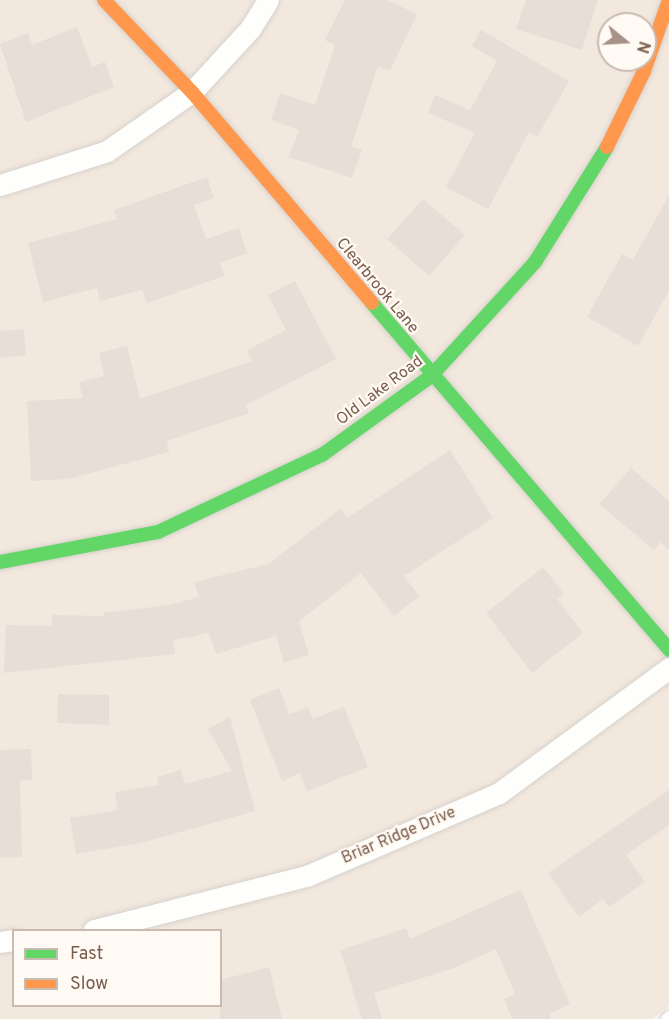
<!DOCTYPE html>
<html>
<head>
<meta charset="utf-8">
<style>
	body { margin:0 }
	#map { position:relative; width:669px; height:1019px; overflow:hidden; background:#f9f5f0; font-family:Overpass,sans-serif }
	div>[style] { position:absolute }
	.residential>* { inset:0; background:#f2e8de }
	.building>* { inset:0; background:#e6ded7 }
	.roads { filter:drop-shadow(0 0 2px #d7d1cb) drop-shadow(0 0 2px #d7d1cb) }
	.lane>* { height:10px; margin:-5px; padding:0 5px; transform-origin:5px; border-radius:5px; background:#fefefd }
	.street>* { height:21px; margin:-10.5px; padding:0 10.5px; transform-origin:10.5px; border-radius:10.5px; background:#fefefd }
	.fast>* { height:14px; margin:-7px; padding:0 7px; transform-origin:7px; border-radius:7px; background:#63d668 }
	.slow>* { height:14px; margin:-7px; padding:0 7px; transform-origin:7px; border-radius:7px; background:#ff974d }
	span { translate:-50% -50%; white-space:nowrap; text-align:center; line-height:1.15; -webkit-text-stroke:4.5px #fffaf3; paint-order:stroke }
	.street-label { font-size:16px; color:#7a5c4d }
	.legend { position:absolute; left:12px; top:929px; width:210px; height:78px; box-sizing:border-box; background:#fffaf3; border:2px solid #cabbb1; margin:0; padding:8px 10px; list-style:none; font-size:18px; color:#7a5c4d }
	.legend li { display:flex; align-items:center; gap:12px; height:30px }
	.legend b { width:30px; border:2px solid #cabbb1 }
	.north { position:absolute; left:597px; top:12px; width:60px; height:60px; box-sizing:border-box; background:#fffaf3; border:2px solid #cabbb1; border-radius:50%; rotate:108deg; font-size:16px; font-weight:700; line-height:24px; text-align:center; color:#7a5c4d }
	.north::after { content:''; display:block; margin:auto; width:21px; height:27px; background:#a69286; clip-path:polygon(50% 0,100% 100%,50% 72%,0 100%) }
</style>
</head>
<body>
<div id="map">
	<div class="residential">
		<i style="clip-path:polygon(evenodd,0 0,669px 0,669px 1005px,653px 1019px,0 1019px,0 0,609px 24px,645px 24px,645px 60px,609px 60px,609px 24px,0 0,14px 930px,220px 930px,220px 1006px,14px 1006px,14px 930px)"></i>
	</div>
	<div class="building">
		<i style="clip-path:polygon(345px 0,387px 0,417px 14px,390px 71px,378px 66px,351px 146px,362px 150px,352px 178px,289px 157px,299px 130px,271px 120px,280px 93px,315px 105px,335px 45px,325px 40px)"></i>
		<i style="clip-path:polygon(526px 0,598px 0,582px 50px,516px 29px)"></i>
		<i style="clip-path:polygon(77px 27px,92px 67px,105px 62px,114px 87px,26px 122px,0 44px,28px 33px,32px 45px)"></i>
		<i style="clip-path:polygon(481px 30px,569px 81px,537px 137px,529px 132px,488px 209px,446px 187px,475px 133px,428px 113px,435px 95px,470px 110px,497px 61px,472px 46px)"></i>
		<i style="clip-path:polygon(207px 177px,214px 198px,194px 205px,206px 239px,239px 228px,247px 253px,220px 263px,224px 276px,147px 303px,142px 290px,100px 301px,97px 288px,43px 302px,28px 243px,117px 219px,114px 210px)"></i>
		<i style="clip-path:polygon(669px 195px,669px 291px,638px 346px,587px 317px,622px 254px,633px 260px)"></i>
		<i style="clip-path:polygon(423px 199px,465px 235px,429px 276px,387px 239px)"></i>
		<i style="clip-path:polygon(295px 281px,336px 359px,246px 405px,249px 413px,167px 441px,169px 452px,68px 479px,31px 481px,27px 401px,83px 398px,79px 382px,104px 376px,99px 353px,127px 346px,140px 399px,252px 361px,247px 350px,286px 330px,268px 295px)"></i>
		<i style="clip-path:polygon(24px 329px,26px 355px,0 358px,0 331px)"></i>
		<i style="clip-path:polygon(450px 450px,493px 518px,404px 576px,419px 596px,394px 616px,361px 573px,299px 621px,309px 655px,284px 663px,276px 636px,216px 654px,209px 633px,173px 640px,175px 654px,4px 673px,6px 625px,52px 626px,52px 615px,104px 616px,103px 613px,170px 605px,199px 597px,194px 582px,268px 564px,340px 509px,347px 518px)"></i>
		<i style="clip-path:polygon(631px 468px,669px 501px,669px 550px,660px 542px,654px 550px,599px 504px)"></i>
		<i style="clip-path:polygon(543px 567px,564px 594px,557px 599px,583px 633px,532px 673px,486px 613px)"></i>
		<i style="clip-path:polygon(279px 688px,289px 714px,308px 707px,313px 719px,344px 707px,368px 767px,307px 791px,300px 773px,282px 781px,250px 700px)"></i>
		<i style="clip-path:polygon(58px 694px,109px 695px,109px 725px,57px 723px)"></i>
		<i style="clip-path:polygon(230px 717px,255px 811px,141px 843px,76px 854px,70px 818px,118px 810px,115px 792px,159px 785px,157px 777px,181px 770px,185px 784px,232px 771px,208px 729px)"></i>
		<i style="clip-path:polygon(31px 749px,32px 780px,20px 781px,22px 857px,0 858px,0 750px)"></i>
		<i style="clip-path:polygon(669px 790px,669px 825px,626px 855px,645px 882px,609px 907px,603px 899px,579px 917px,548px 873px)"></i>
		<i style="clip-path:polygon(521px 890px,570px 1004px,549px 1014px,551px 1019px,512px 1019px,504px 999px,515px 994px,496px 949px,454px 968px,374px 993px,382px 1019px,362px 1019px,340px 950px,406px 928px,410px 939px)"></i>
		<i style="clip-path:polygon(269px 967px,282px 1019px,220px 1019px,220px 980px)"></i>
	</div>
	<div class="roads">
		<div class="lane">
			<i style="left:666px;top:1019px;width:4px;rotate:-45deg"></i>
		</div>
		<div class="street">
			<i style="left:0;top:185px;width:112px;rotate:-17.6deg"></i>
			<i style="left:107px;top:151px;width:103px;rotate:-34.8deg"></i>
			<i style="left:192px;top:92px;width:86px;rotate:-47.4deg"></i>
			<i style="left:250px;top:29px;width:34px;rotate:-58deg"></i>
			<i style="left:94px;top:930px;width:222px;rotate:-14.3deg"></i>
			<i style="left:309px;top:875px;width:207px;rotate:-23.3deg"></i>
			<i style="left:499px;top:793px;width:211px;rotate:-36.3deg"></i>
			<i style="left:0;top:942px;width:14px;rotate:-8deg"></i>
		</div>
		<div class="fast">
			<i style="left:372px;top:303px;width:457px;rotate:49.4deg"></i>
			<i style="left:0;top:562px;width:161px;rotate:-10.8deg"></i>
			<i style="left:158px;top:532px;width:181px;rotate:-25.2deg"></i>
			<i style="left:322px;top:455px;width:135px;rotate:-35.9deg"></i>
			<i style="left:431px;top:376px;width:154px;rotate:-47.6deg"></i>
			<i style="left:535px;top:262px;width:136px;rotate:-57.9deg"></i>
		</div>
		<div class="slow">
			<i style="left:104px;top:0;width:127px;rotate:46.3deg"></i>
			<i style="left:192px;top:92px;width:277px;rotate:49.5deg"></i>
			<i style="left:607px;top:147px;width:85px;rotate:-64deg"></i>
			<i style="left:644px;top:71px;width:75px;rotate:-70.6deg"></i>
		</div>
	</div>
	<div class="street-label">
		<span style="left:377px;top:286px;rotate:50deg">Clearbrook Lane</span>
		<span style="left:380px;top:391px;rotate:-37deg">Old Lake Road</span>
		<span style="left:399px;top:836px;rotate:-23deg">Briar Ridge Drive</span>
	</div>
	<ul class="legend">
	<li><b style="height:8px;background:#63d668"></b>Fast</li>
	<li><b style="height:8px;background:#ff974d"></b>Slow</li>
	</ul>
	<div class="north">N</div>
</div>
</body>
</html>
